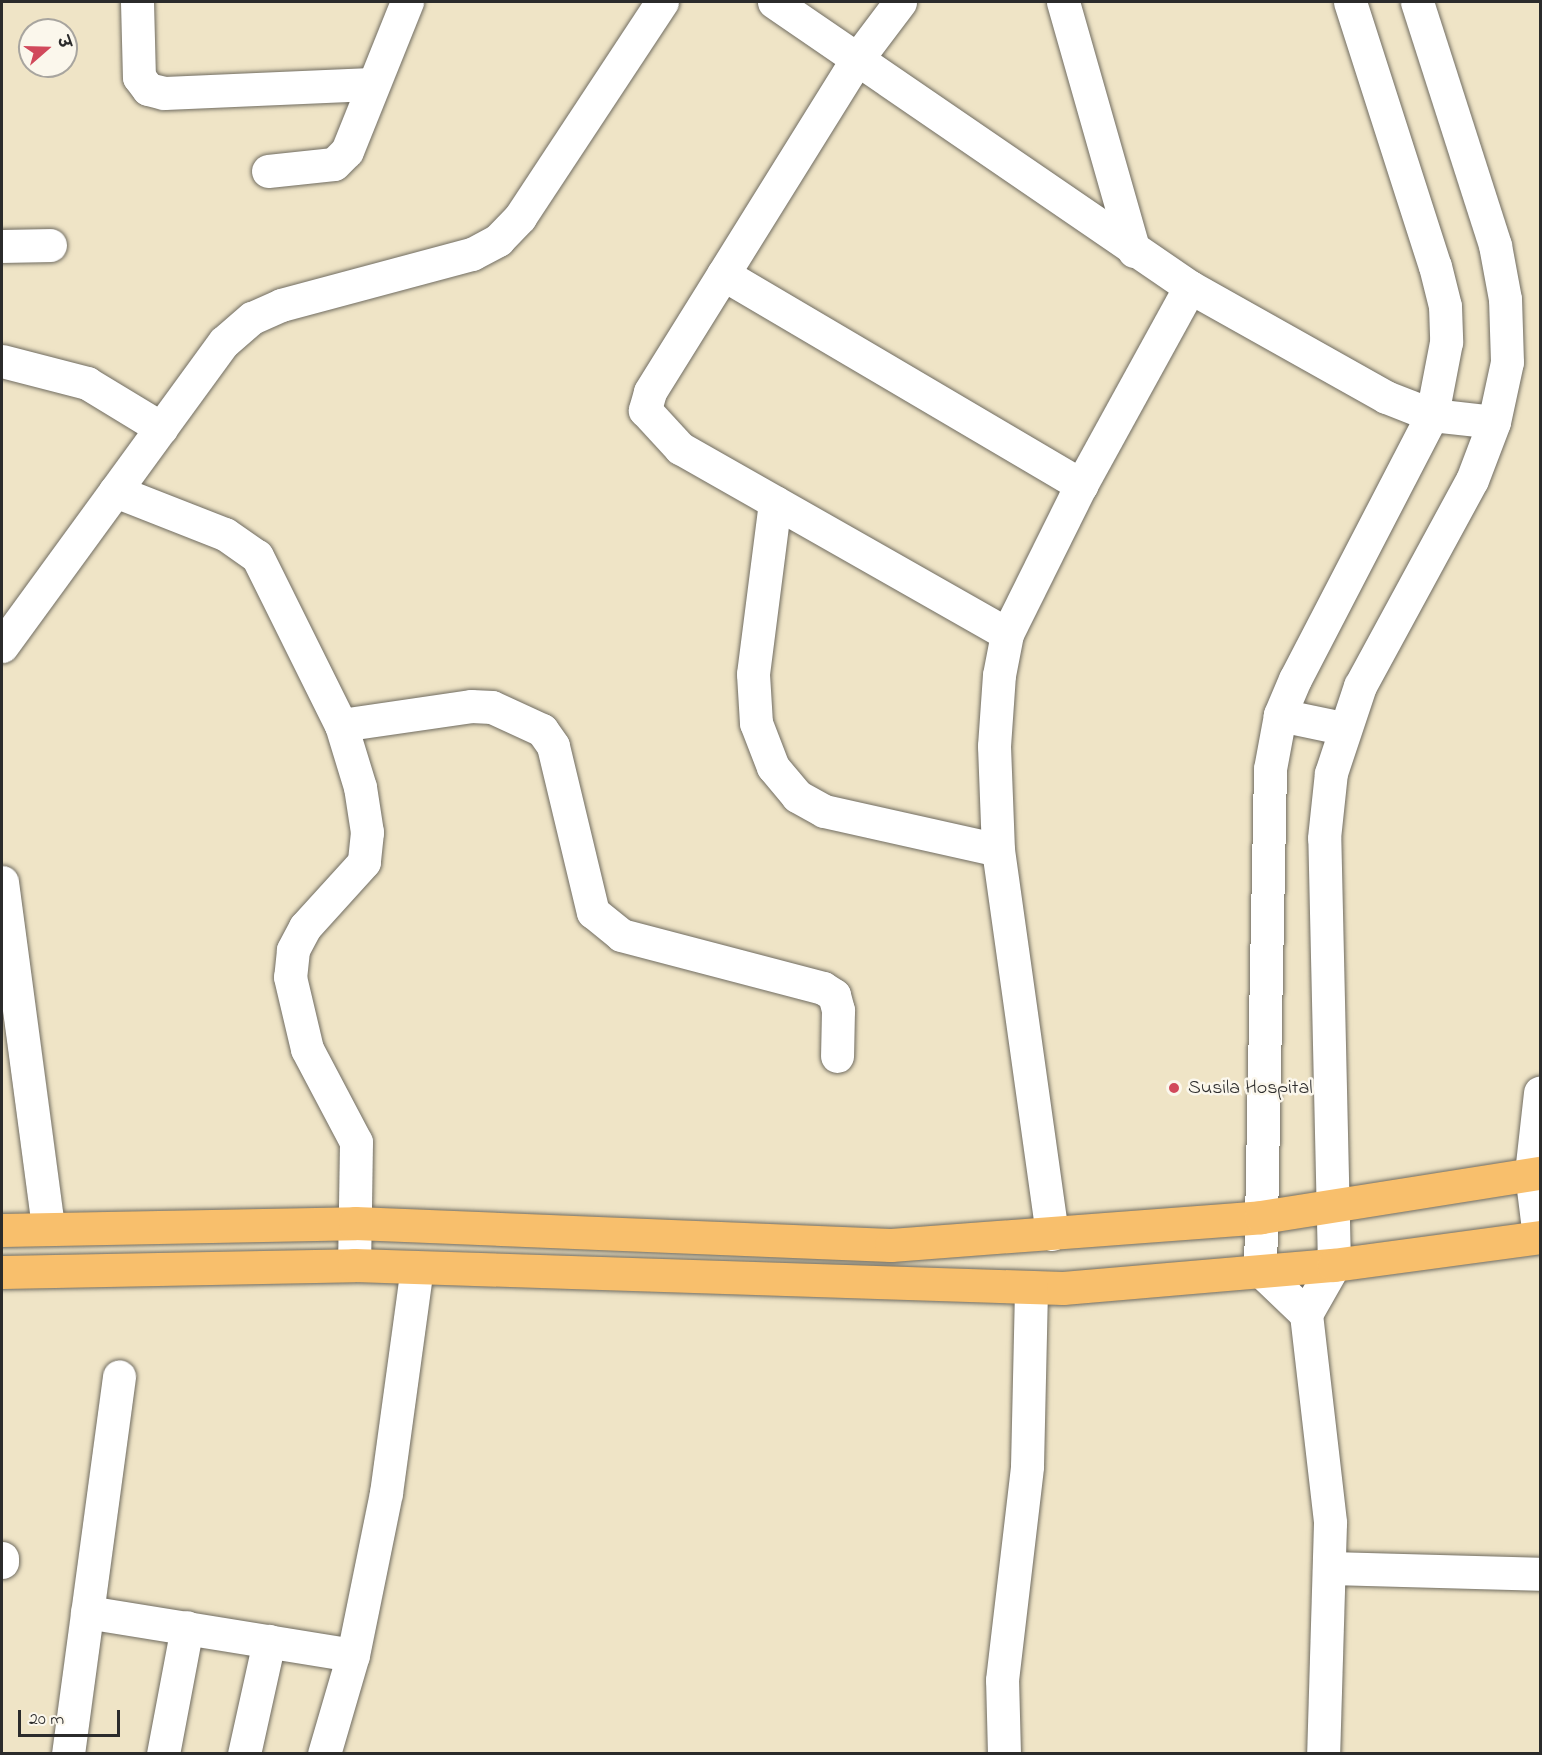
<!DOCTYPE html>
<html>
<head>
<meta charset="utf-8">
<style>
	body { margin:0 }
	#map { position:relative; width:1542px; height:1755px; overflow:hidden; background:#efe4c6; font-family:"Indie Flower","Playpen Sans Deva",sans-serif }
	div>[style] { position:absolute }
	.roads { filter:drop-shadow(0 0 2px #706c61) drop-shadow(0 0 2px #706c61) }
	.minor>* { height:33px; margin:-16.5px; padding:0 16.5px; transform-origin:16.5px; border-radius:16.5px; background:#fff }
	.major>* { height:33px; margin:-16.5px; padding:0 16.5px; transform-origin:16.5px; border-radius:16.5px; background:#f8bf6c }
	.dots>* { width:16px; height:16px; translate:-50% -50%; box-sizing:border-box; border:3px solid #fbf7ec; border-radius:50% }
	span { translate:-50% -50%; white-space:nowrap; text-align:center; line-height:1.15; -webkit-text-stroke:5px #fbf7ec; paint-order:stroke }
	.poi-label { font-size:20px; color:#2b2b2b }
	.left { translate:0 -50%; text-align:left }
	.frame { position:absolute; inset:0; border:3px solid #2b2b2b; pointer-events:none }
	.north { position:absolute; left:18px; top:18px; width:60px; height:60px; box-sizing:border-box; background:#fbf7ec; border:2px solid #a8a59f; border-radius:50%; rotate:70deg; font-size:16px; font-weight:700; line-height:24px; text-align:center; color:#2b2b2b }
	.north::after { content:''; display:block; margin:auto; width:21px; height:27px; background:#d1495b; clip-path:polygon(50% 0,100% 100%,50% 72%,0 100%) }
	.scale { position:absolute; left:18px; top:1710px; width:102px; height:27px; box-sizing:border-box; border:3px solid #2b2b2b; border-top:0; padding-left:8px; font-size:18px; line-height:21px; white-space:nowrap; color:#2b2b2b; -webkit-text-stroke:4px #fbf7ec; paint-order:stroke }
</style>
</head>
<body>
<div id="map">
	<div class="roads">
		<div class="minor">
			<i style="left:137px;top:2px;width:75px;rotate:88.5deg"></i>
			<i style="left:139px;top:77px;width:15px;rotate:53deg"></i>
			<i style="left:148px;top:89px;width:16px;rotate:14deg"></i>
			<i style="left:164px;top:93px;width:208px;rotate:-2.5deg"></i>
			<i style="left:774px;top:2px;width:504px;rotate:34.41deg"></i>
			<i style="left:1190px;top:287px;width:225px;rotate:29.3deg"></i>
			<i style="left:1386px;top:397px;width:49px;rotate:21.4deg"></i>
			<i style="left:1432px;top:415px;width:62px;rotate:6.4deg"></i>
			<i style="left:900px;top:2px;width:71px;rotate:127deg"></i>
			<i style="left:857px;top:59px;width:392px;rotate:121.9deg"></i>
			<i style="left:650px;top:392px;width:19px;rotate:106deg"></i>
			<i style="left:645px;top:410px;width:52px;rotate:47.4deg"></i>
			<i style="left:680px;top:448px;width:376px;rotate:29.6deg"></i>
			<i style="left:1063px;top:2px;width:259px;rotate:74.1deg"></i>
			<i style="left:1350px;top:2px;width:277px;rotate:72.2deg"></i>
			<i style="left:1435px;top:266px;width:41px;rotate:76deg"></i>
			<i style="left:1445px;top:306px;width:36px;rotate:88deg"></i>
			<i style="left:1446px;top:342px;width:74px;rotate:100.9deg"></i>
			<i style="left:1432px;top:415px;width:297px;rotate:117.4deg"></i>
			<i style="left:1295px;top:679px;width:39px;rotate:113deg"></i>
			<i style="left:1280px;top:715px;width:55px;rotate:100.5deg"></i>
			<i style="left:1270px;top:769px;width:501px;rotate:91.14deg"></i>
			<i style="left:1260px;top:1270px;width:64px;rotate:43.7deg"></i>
			<i style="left:1306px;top:1314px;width:56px;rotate:-60.3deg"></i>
			<i style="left:1334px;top:1265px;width:427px;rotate:-91.3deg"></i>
			<i style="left:1324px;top:838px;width:65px;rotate:-83.9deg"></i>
			<i style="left:1331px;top:773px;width:92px;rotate:-71.6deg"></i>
			<i style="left:1360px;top:686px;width:234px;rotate:-61.5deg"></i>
			<i style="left:1472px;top:480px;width:62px;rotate:-69.2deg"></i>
			<i style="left:1494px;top:422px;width:61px;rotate:-77.8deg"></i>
			<i style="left:1507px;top:362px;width:63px;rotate:-91.8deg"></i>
			<i style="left:1505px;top:299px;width:55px;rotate:-100.5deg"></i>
			<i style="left:1495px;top:245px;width:255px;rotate:-107.8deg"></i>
			<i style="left:268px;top:171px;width:66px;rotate:-6.1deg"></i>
			<i style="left:334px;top:164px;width:18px;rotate:-45deg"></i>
			<i style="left:347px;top:151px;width:161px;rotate:-68.1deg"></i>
			<i style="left:2px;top:246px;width:48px;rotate:-1.2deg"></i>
			<i style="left:723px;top:274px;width:416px;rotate:30.5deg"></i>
			<i style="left:2px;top:361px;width:88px;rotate:14.5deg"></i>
			<i style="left:87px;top:383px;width:87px;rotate:31.3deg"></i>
			<i style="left:115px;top:491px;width:118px;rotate:21.4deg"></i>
			<i style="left:225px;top:534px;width:39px;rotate:35deg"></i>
			<i style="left:257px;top:556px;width:189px;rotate:63.6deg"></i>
			<i style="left:341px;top:725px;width:65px;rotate:73deg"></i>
			<i style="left:360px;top:787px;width:46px;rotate:81.2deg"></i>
			<i style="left:367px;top:832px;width:30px;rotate:96deg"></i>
			<i style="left:364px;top:862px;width:88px;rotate:132.2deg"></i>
			<i style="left:305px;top:927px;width:26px;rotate:118deg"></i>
			<i style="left:293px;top:950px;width:27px;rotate:96deg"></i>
			<i style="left:290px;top:977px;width:74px;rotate:76.7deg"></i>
			<i style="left:307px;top:1049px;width:105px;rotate:62.2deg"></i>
			<i style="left:356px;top:1142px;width:123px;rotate:90.9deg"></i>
			<i style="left:775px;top:502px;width:173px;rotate:97.3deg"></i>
			<i style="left:753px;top:674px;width:49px;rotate:86.5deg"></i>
			<i style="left:756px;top:723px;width:47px;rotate:68.9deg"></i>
			<i style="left:773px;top:767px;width:38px;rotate:50deg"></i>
			<i style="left:797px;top:796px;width:31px;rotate:29deg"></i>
			<i style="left:824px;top:811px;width:178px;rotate:12.6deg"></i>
			<i style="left:2px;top:646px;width:376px;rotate:-53.9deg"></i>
			<i style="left:224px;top:342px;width:37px;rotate:-41deg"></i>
			<i style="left:252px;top:318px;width:32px;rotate:-24deg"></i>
			<i style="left:281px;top:305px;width:198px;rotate:-15deg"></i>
			<i style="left:472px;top:254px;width:30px;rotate:-28deg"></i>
			<i style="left:498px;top:240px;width:32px;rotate:-46deg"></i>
			<i style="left:520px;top:217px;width:258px;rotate:-56.6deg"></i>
			<i style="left:1280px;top:715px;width:63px;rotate:11.8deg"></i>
			<i style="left:341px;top:725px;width:131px;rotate:-8.3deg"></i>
			<i style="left:471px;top:706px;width:21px;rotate:3deg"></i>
			<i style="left:492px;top:707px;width:55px;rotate:24.7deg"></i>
			<i style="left:542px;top:730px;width:19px;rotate:55deg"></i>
			<i style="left:553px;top:746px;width:171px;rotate:76.5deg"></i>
			<i style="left:593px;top:912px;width:36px;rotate:39deg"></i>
			<i style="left:621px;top:935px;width:209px;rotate:14.7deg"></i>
			<i style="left:823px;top:988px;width:13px;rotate:32deg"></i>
			<i style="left:834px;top:995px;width:16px;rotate:75deg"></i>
			<i style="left:838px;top:1010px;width:46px;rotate:91.2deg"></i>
			<i style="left:2px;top:882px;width:349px;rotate:82.4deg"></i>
			<i style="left:1052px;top:1234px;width:388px;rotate:-98deg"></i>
			<i style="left:998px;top:850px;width:104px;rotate:-92.2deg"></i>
			<i style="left:994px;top:746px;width:71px;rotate:-86deg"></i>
			<i style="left:999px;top:675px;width:42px;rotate:-79deg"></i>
			<i style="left:1007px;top:634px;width:166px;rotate:-63.6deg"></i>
			<i style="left:1081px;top:485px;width:226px;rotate:-61.2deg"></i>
			<i style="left:1539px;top:1237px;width:64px;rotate:-97.1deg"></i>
			<i style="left:1531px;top:1173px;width:81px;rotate:-83.6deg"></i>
			<i style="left:1306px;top:1314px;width:210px;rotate:83.4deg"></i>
			<i style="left:1330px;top:1523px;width:231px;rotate:91.7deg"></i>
			<i style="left:2px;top:1562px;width:4px;rotate:-90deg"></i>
			<i style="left:1329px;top:1568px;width:211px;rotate:1.6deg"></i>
			<i style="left:87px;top:1612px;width:269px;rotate:9.2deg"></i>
			<i style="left:68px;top:1754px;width:381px;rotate:-82.3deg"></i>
			<i style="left:163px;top:1754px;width:129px;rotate:-79.3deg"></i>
			<i style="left:244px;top:1754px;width:116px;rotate:-77.5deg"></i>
			<i style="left:324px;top:1754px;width:103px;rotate:-73.7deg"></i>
			<i style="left:353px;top:1655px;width:165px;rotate:-78.5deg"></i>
			<i style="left:386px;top:1493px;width:227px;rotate:-82.2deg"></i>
			<i style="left:1004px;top:1754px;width:74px;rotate:-91.5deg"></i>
			<i style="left:1002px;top:1680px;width:215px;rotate:-83.3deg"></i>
			<i style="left:1027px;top:1466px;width:179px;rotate:-88.7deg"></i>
		</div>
		<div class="major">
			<i style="left:2px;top:1230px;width:353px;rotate:-1.1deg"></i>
			<i style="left:355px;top:1223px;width:536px;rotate:2.35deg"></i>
			<i style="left:891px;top:1245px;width:371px;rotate:-4.3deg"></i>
			<i style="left:1261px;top:1217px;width:282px;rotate:-9deg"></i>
			<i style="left:2px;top:1272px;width:352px;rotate:-1.1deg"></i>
			<i style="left:354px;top:1265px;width:709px;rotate:1.86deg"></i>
			<i style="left:1063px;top:1288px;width:272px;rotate:-4.9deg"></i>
			<i style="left:1334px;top:1265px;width:208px;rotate:-7.7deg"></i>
		</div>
	</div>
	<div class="dots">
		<i style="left:1174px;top:1088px;background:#d1495b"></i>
	</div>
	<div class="poi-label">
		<span class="left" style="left:1188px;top:1088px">Susila Hospital</span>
	</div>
	<div class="frame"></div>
	<div class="north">उ</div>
	<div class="scale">20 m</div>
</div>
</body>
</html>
